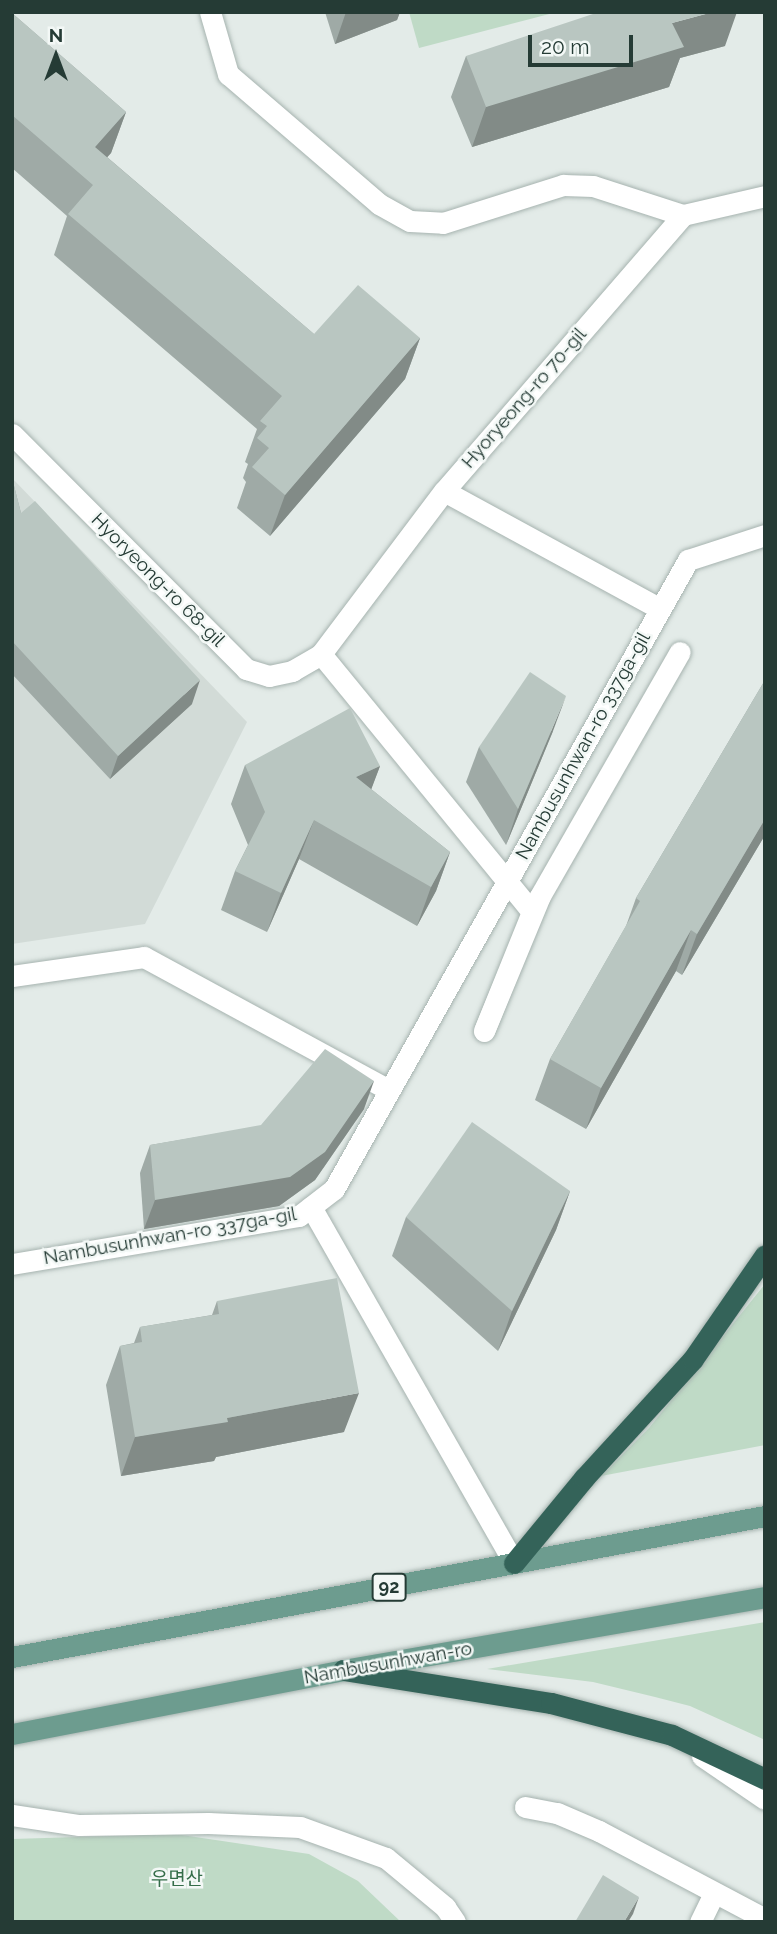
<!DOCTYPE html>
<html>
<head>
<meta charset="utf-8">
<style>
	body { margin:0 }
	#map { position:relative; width:777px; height:1934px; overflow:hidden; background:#e3ebe8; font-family:Raleway,"Noto Sans KR",sans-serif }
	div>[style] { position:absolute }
	.built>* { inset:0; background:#d2dbd7 }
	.green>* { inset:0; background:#bfdac6 }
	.roads { filter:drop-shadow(0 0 2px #a6b3af) drop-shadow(0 0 2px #a6b3af) }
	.minor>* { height:21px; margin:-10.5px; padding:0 10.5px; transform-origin:10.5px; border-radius:10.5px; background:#fff }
	.major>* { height:21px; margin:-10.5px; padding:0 10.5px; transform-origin:10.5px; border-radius:10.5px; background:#6d9c8f }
	.highway>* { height:21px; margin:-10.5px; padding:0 10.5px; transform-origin:10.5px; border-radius:10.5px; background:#346359 }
	.wall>* { inset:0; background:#9faaa6 }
	.shaded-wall>* { inset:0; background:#828b87 }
	.building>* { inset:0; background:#b9c6c1 }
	span { translate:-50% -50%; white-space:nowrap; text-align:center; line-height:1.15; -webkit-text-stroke:5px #f3f8f6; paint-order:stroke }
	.shield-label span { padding:2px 5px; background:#f3f8f6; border:2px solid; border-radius:5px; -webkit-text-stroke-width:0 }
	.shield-label { font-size:18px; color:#253b35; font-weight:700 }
	.street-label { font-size:19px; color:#253b35 }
	.park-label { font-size:19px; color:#346d49 }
	.frame { position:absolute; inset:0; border:14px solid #253b35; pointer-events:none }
	.north { position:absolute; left:21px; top:21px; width:70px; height:70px; -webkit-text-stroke:5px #f3f8f6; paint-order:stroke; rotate:0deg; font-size:19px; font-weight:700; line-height:28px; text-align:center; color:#253b35 }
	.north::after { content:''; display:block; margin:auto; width:24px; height:32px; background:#253b35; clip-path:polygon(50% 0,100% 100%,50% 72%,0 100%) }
	.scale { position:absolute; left:528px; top:35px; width:105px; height:32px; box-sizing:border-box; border:4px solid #253b35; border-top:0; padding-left:9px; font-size:21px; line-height:24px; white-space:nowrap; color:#253b35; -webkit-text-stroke:5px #f3f8f6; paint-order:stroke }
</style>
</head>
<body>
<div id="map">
	<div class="built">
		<i style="clip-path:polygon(12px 478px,247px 722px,145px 924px,12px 944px)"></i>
	</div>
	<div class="green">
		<i style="clip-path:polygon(409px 12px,557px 12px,419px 48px)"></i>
		<i style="clip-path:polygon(765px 1284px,765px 1445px,601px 1476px,649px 1428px)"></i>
		<i style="clip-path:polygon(765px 1622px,765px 1740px,690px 1706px,655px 1697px,593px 1682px,487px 1669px)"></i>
		<i style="clip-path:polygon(175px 1834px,309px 1854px,358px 1881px,401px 1922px,12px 1922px,12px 1839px)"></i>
	</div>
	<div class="roads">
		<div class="minor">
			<i style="left:210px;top:12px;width:65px;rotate:73.8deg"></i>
			<i style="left:228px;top:74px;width:199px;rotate:40.7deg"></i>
			<i style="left:379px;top:204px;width:35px;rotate:29deg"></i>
			<i style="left:410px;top:221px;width:33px;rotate:3deg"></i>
			<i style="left:443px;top:223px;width:126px;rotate:-17.6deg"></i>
			<i style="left:563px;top:185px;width:30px;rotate:2deg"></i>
			<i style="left:593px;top:186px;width:95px;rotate:17.9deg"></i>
			<i style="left:12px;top:434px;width:332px;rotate:45.1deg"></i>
			<i style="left:246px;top:669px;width:24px;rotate:17deg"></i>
			<i style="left:269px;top:676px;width:24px;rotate:-12deg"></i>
			<i style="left:292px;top:671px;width:34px;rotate:-30deg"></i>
			<i style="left:321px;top:654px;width:204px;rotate:-53deg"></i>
			<i style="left:444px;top:491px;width:365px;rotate:-49.1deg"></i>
			<i style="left:683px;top:215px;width:84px;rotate:-13deg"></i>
			<i style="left:444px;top:491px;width:246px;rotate:28.6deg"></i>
			<i style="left:321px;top:654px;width:333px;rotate:50.7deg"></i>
			<i style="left:532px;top:912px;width:128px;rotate:112deg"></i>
			<i style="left:484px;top:1031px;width:146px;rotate:-67.5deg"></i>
			<i style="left:540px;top:896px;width:281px;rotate:-60.2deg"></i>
			<i style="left:12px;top:976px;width:133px;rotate:-8.2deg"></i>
			<i style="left:144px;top:957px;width:279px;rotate:28.5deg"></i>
			<i style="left:311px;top:1207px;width:410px;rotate:60.3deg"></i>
			<i style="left:12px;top:1264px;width:291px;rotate:-9.5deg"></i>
			<i style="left:299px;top:1216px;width:44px;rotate:-37.6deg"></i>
			<i style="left:334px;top:1189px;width:722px;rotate:-60.63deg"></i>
			<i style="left:688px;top:560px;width:81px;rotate:-18deg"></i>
			<i style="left:702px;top:1756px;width:76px;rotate:34.3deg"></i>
			<i style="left:525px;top:1807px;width:33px;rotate:11deg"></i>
			<i style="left:557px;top:1813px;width:46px;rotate:23.2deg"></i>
			<i style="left:599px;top:1831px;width:188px;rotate:27.9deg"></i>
			<i style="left:12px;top:1815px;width:68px;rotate:8.5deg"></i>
			<i style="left:79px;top:1825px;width:129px;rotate:-0.9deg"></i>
			<i style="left:208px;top:1823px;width:92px;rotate:2.5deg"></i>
			<i style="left:300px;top:1827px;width:91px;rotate:19.8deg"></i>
			<i style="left:386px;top:1858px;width:77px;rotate:39.7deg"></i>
			<i style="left:445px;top:1907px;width:18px;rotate:56deg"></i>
			<i style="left:700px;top:1922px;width:32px;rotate:-64deg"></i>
		</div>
		<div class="major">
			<i style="left:12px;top:1657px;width:766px;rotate:-10.61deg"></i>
			<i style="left:12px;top:1734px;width:337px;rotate:-10.9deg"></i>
			<i style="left:343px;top:1670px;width:428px;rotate:-9.8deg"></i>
		</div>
		<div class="highway">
			<i style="left:514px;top:1563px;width:110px;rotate:-50.5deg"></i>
			<i style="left:584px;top:1478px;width:161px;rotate:-47.5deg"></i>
			<i style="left:693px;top:1359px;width:126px;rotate:-55.3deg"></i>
			<i style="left:343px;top:1670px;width:211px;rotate:9deg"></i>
			<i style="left:551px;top:1703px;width:125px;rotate:14.8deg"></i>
			<i style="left:672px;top:1735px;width:103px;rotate:25.3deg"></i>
		</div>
	</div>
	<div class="wall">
		<i style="clip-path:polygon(325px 12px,400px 12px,397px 20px,335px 44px)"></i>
		<i style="clip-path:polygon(12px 13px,126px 112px,111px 153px,107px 157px,314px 334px,420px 338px,405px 379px,270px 536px,237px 508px,246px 482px,243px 478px,248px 464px,245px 462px,257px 429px,54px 255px,67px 216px,12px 168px)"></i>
		<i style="clip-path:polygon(725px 46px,680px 58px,669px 87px,472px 147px,451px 97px,466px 56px)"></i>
		<i style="clip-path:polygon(12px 478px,21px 513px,192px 704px,110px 779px,12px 674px)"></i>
		<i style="clip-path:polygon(765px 680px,765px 835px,682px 975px,676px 971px,586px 1129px,535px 1100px,550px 1059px,626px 926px,636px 898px)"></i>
		<i style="clip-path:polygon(553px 731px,506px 845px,466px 782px,479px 747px)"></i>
		<i style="clip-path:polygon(245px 765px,380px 766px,371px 789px,450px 852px,436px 891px,417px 926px,299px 859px,267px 932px,221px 910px,235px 871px,248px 845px,231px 804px)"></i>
		<i style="clip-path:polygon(364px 1109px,315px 1180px,279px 1206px,144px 1229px,140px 1173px,150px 1145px)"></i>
		<i style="clip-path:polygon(570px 1191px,556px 1230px,498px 1351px,392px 1256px,406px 1217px)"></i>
		<i style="clip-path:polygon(217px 1301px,344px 1432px,216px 1457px,214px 1461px,121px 1476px,106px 1385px,120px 1346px,134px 1343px,140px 1327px,212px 1315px)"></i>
	</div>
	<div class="shaded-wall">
		<i style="clip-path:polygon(346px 12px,400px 12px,397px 20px,335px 44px)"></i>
		<i style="clip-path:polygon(713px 12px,737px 12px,725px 46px,680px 58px,669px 87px,472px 147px,486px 107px,672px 23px)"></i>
		<i style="clip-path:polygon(126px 112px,111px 153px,87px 180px,95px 147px)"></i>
		<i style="clip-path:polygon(420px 338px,405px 379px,270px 536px,285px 495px)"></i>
		<i style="clip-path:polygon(200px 680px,192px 704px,110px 779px,118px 756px)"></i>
		<i style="clip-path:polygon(566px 696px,553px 731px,506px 845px,518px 809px)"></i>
		<i style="clip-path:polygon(380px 766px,365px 806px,356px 777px)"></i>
		<i style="clip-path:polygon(765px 819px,765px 835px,682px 975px,697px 934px)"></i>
		<i style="clip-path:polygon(314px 820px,299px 859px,267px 932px,281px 893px)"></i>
		<i style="clip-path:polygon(450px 852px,436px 891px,417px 926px,431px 887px)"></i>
		<i style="clip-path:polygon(691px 930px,676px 971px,586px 1129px,601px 1088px)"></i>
		<i style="clip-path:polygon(374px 1081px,364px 1109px,315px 1180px,279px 1206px,144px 1229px,155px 1200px)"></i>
		<i style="clip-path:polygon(570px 1191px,556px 1230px,498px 1351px,512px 1311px)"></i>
		<i style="clip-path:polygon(359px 1393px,344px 1432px,216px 1457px,214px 1461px,121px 1476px,135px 1437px,227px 1418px)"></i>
		<i style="clip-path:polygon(639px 1897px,633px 1914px,628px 1922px,624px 1922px)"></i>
	</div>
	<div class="building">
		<i style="clip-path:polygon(599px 12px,713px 12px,672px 23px,684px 47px,486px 107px,466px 56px)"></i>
		<i style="clip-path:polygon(12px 13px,126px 112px,95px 147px,314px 334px,358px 285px,420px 338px,285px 495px,252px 467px,269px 448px,257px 438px,267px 426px,260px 421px,282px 396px,68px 214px,93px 185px,12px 115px)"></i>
		<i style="clip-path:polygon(12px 478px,21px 513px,35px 501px,200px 680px,118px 756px,12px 641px)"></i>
		<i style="clip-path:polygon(530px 672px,566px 696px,518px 809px,479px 747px)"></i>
		<i style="clip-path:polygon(765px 680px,765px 819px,697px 934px,691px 930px,601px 1088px,550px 1059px,640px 901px,636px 898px)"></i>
		<i style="clip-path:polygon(350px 708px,380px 766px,356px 777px,450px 852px,431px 887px,314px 820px,281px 893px,235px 871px,265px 812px,245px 765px)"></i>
		<i style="clip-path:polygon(325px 1049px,374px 1081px,325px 1152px,290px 1177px,155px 1200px,150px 1145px,261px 1125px)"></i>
		<i style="clip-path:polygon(472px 1122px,570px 1191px,512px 1311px,406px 1217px)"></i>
		<i style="clip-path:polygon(337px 1278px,359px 1393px,227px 1418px,228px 1422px,135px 1437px,120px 1346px,142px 1342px,140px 1327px,219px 1314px,217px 1301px)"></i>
		<i style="clip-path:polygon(603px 1875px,639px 1897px,624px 1922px,575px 1922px)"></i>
	</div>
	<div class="shield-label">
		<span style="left:389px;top:1587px">92</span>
	</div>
	<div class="street-label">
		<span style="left:524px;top:398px;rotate:-49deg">Hyoryeong-ro 70-gil</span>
		<span style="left:158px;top:580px;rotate:45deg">Hyoryeong-ro 68-gil</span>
		<span style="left:583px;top:746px;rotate:-61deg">Nambusunhwan-ro 337ga-gil</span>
		<span style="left:170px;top:1236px;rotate:-10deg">Nambusunhwan-ro 337ga-gil</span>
		<span style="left:388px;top:1663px;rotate:-10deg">Nambusunhwan-ro</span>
	</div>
	<div class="park-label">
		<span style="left:177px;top:1879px">우면산</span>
	</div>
	<div class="frame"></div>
	<div class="north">N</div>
	<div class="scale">20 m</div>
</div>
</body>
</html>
